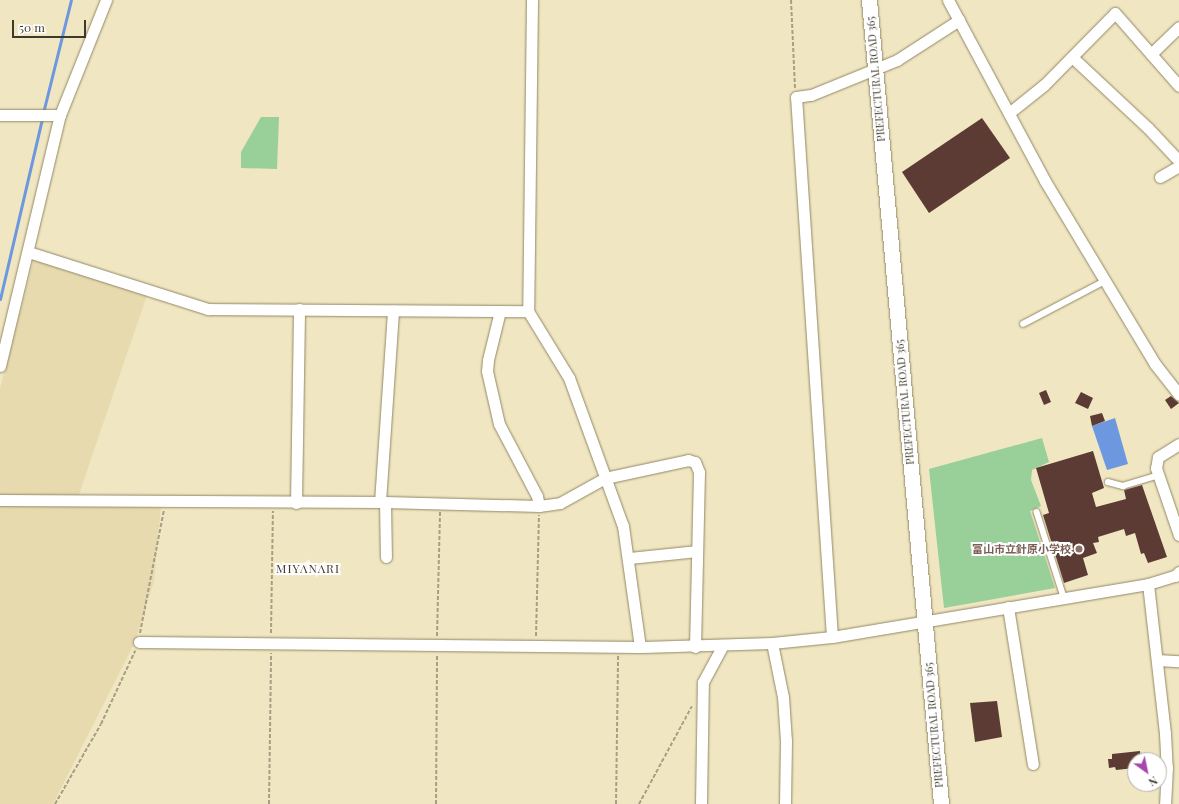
<!DOCTYPE html>
<html>
<head>
<meta charset="utf-8">
<style>
	body { margin:0 }
	#map { position:relative; width:1179px; height:804px; overflow:hidden; background:#f0e6c1; font-family:"Playfair Display","Noto Sans JP",serif }
	div>[style] { position:absolute }
	.built>* { inset:0; background:#e6daae }
	.green>* { inset:0; background:#99cf98 }
	.water>* { inset:0; background:#6d98e0 }
	.stream>* { height:3px; margin:-1.5px; padding:0 1.5px; transform-origin:1.5px; border-radius:1.5px; background:#6d98e0 }
	.building>* { inset:0; background:#5c3b34 }
	.path>* { height:2px; margin-top:-1px; transform-origin:0; background:repeating-linear-gradient(90deg,#a69f83 0 4px,transparent 0 6px) }
	.roads { filter:drop-shadow(0 0 1px #918867) drop-shadow(0 0 1px #918867) }
	.service>* { height:5.5px; margin:-2.75px; padding:0 2.75px; transform-origin:2.75px; border-radius:2.75px; background:#fff }
	.minor>* { height:11px; margin:-5.5px; padding:0 5.5px; transform-origin:5.5px; border-radius:5.5px; background:#fff }
	.secondary>* { height:15px; margin:-7.5px; padding:0 7.5px; transform-origin:7.5px; border-radius:7.5px; background:#fff }
	.dots>* { width:11px; height:11px; translate:-50% -50%; box-sizing:border-box; border:2px solid #fff; border-radius:50% }
	span { translate:-50% -50%; white-space:nowrap; text-align:center; line-height:1.15; -webkit-text-stroke:4px #fff; paint-order:stroke }
	.street-label { font-size:11px; color:#3e3a2b }
	.education-label { font-size:11px; color:#785e54; font-weight:700 }
	.right { translate:-100% -50%; text-align:right }
	.neighbourhood-label { font-size:12px; color:#3e3a2b; letter-spacing:1px }
	.north { position:absolute; left:1127px; top:752px; width:40px; height:40px; box-sizing:border-box; background:#fff; border:1px solid #b2b0aa; border-radius:50%; rotate:147deg; font-size:11px; font-weight:700; line-height:16px; text-align:center; color:#3e3a2b }
	.north::after { content:''; display:block; margin:auto; width:14px; height:18px; background:#a646ae; clip-path:polygon(50% 0,100% 100%,50% 72%,0 100%) }
	.scale { position:absolute; left:12px; top:20px; width:74px; height:18px; box-sizing:border-box; border:2px solid #3e3a2b; border-top:0; padding-left:5px; font-size:12px; line-height:14px; white-space:nowrap; color:#3e3a2b; -webkit-text-stroke:3px #fff; paint-order:stroke }
</style>
</head>
<body>
<div id="map">
	<div class="built">
		<i style="clip-path:polygon(34px 259px,147px 295px,75px 506px,161px 506px,154px 581px,135px 642px,53px 804px,0 804px,0 389px)"></i>
	</div>
	<div class="green">
		<i style="clip-path:polygon(261px 117px,279px 117px,277px 169px,241px 168px,241px 152px)"></i>
		<i style="clip-path:polygon(1042px 438px,1049px 462px,1032px 470px,1031px 480px,1041px 506px,1030px 511px,1055px 588px,944px 608px,929px 469px)"></i>
	</div>
	<div class="water">
		<i style="clip-path:polygon(1115px 418px,1128px 464px,1107px 470px,1092px 426px)"></i>
	</div>
	<div class="stream">
		<i style="left:43px;top:113px;width:116px;rotate:-76.1deg"></i>
		<i style="left:0;top:299px;width:186px;rotate:-76.9deg"></i>
	</div>
	<div class="building">
		<i style="clip-path:polygon(982px 118px,1010px 158px,929px 213px,902px 172px)"></i>
		<i style="clip-path:polygon(1046px 390px,1051px 402px,1044px 405px,1039px 393px)"></i>
		<i style="clip-path:polygon(1081px 392px,1093px 398px,1088px 409px,1075px 403px)"></i>
		<i style="clip-path:polygon(1171px 396px,1179px 403px,1171px 409px,1165px 400px)"></i>
		<i style="clip-path:polygon(1102px 413px,1105px 421px,1092px 426px,1090px 416px)"></i>
		<i style="clip-path:polygon(1093px 451px,1104px 488px,1092px 493px,1096px 507px,1126px 499px,1124px 490px,1142px 485px,1167px 557px,1148px 563px,1144px 553px,1141px 554px,1135px 533px,1126px 536px,1124px 529px,1098px 537px,1099px 542px,1093px 543px,1097px 553px,1083px 558px,1088px 575px,1064px 583px,1043px 515px,1049px 513px,1036px 468px)"></i>
		<i style="clip-path:polygon(997px 701px,1002px 737px,975px 742px,970px 703px)"></i>
		<i style="clip-path:polygon(1140px 751px,1141px 760px,1135px 760px,1135px 768px,1116px 770px,1115px 767px,1109px 768px,1108px 759px,1112px 759px,1112px 754px)"></i>
	</div>
	<div class="path">
		<i style="left:791px;top:0;width:88px;rotate:87.4deg"></i>
		<i style="left:140px;top:633px;width:125px;rotate:-79deg"></i>
		<i style="left:271px;top:633px;width:122px;rotate:-89.1deg"></i>
		<i style="left:437px;top:636px;width:124px;rotate:-88.6deg"></i>
		<i style="left:536px;top:636px;width:121px;rotate:-88.6deg"></i>
		<i style="left:55px;top:804px;width:92px;rotate:-60.1deg"></i>
		<i style="left:101px;top:724px;width:81px;rotate:-65deg"></i>
		<i style="left:269px;top:804px;width:151px;rotate:-89.2deg"></i>
		<i style="left:436px;top:804px;width:150px;rotate:-89.6deg"></i>
		<i style="left:616px;top:804px;width:148px;rotate:-89.2deg"></i>
		<i style="left:639px;top:804px;width:111px;rotate:-61.6deg"></i>
	</div>
	<div class="roads">
		<div class="service">
			<i style="left:1023px;top:324px;width:93px;rotate:-27.7deg"></i>
			<i style="left:1108px;top:482px;width:16px;rotate:15deg"></i>
			<i style="left:1123px;top:486px;width:37px;rotate:-17deg"></i>
			<i style="left:1037px;top:512px;width:89px;rotate:72.4deg"></i>
		</div>
		<div class="minor">
			<i style="left:532px;top:0;width:311px;rotate:90.7deg"></i>
			<i style="left:528px;top:311px;width:79px;rotate:58.5deg"></i>
			<i style="left:569px;top:378px;width:158px;rotate:70deg"></i>
			<i style="left:623px;top:526px;width:122px;rotate:82deg"></i>
			<i style="left:948px;top:0;width:205px;rotate:61.8deg"></i>
			<i style="left:1045px;top:181px;width:214px;rotate:59deg"></i>
			<i style="left:1155px;top:364px;width:39px;rotate:52deg"></i>
			<i style="left:1151px;top:54px;width:39px;rotate:-44deg"></i>
			<i style="left:1072px;top:57px;width:104px;rotate:43.1deg"></i>
			<i style="left:1148px;top:128px;width:45px;rotate:46.8deg"></i>
			<i style="left:1009px;top:113px;width:45px;rotate:-38.7deg"></i>
			<i style="left:1044px;top:85px;width:101px;rotate:-45.4deg"></i>
			<i style="left:1115px;top:13px;width:97px;rotate:48.8deg"></i>
			<i style="left:0;top:115px;width:60px"></i>
			<i style="left:1160px;top:177px;width:22px;rotate:-30deg"></i>
			<i style="left:28px;top:252px;width:189px;rotate:17.6deg"></i>
			<i style="left:208px;top:309px;width:320px;rotate:0.4deg"></i>
			<i style="left:500px;top:311px;width:50px;rotate:103.8deg"></i>
			<i style="left:488px;top:360px;width:11px;rotate:95deg"></i>
			<i style="left:487px;top:371px;width:54px;rotate:77.2deg"></i>
			<i style="left:499px;top:424px;width:81px;rotate:62.2deg"></i>
			<i style="left:537px;top:496px;width:10px;rotate:79deg"></i>
			<i style="left:0;top:366px;width:258px;rotate:-76.6deg"></i>
			<i style="left:60px;top:115px;width:124px;rotate:-68.2deg"></i>
			<i style="left:1179px;top:444px;width:25px;rotate:148deg"></i>
			<i style="left:1158px;top:457px;width:11px;rotate:100deg"></i>
			<i style="left:1156px;top:468px;width:71px;rotate:71.1deg"></i>
			<i style="left:0;top:500px;width:385px;rotate:0.3deg"></i>
			<i style="left:385px;top:502px;width:154px;rotate:1.5deg"></i>
			<i style="left:539px;top:506px;width:21px;rotate:-8deg"></i>
			<i style="left:560px;top:503px;width:51px;rotate:-29.1deg"></i>
			<i style="left:605px;top:478px;width:85px;rotate:-12.2deg"></i>
			<i style="left:688px;top:460px;width:7px;rotate:16deg"></i>
			<i style="left:695px;top:462px;width:11px;rotate:68deg"></i>
			<i style="left:699px;top:472px;width:175px;rotate:91.3deg"></i>
			<i style="left:380px;top:502px;width:192px;rotate:-86.1deg"></i>
			<i style="left:385px;top:502px;width:55px;rotate:89deg"></i>
			<i style="left:296px;top:503px;width:194px;rotate:-89.1deg"></i>
			<i style="left:630px;top:558px;width:67px;rotate:-6deg"></i>
			<i style="left:1148px;top:584px;width:151px;rotate:83.5deg"></i>
			<i style="left:1165px;top:734px;width:33px;rotate:87deg"></i>
			<i style="left:1167px;top:767px;width:37px;rotate:93deg"></i>
			<i style="left:1008px;top:607px;width:159px;rotate:81deg"></i>
			<i style="left:832px;top:637px;width:541px;rotate:-93.81deg"></i>
			<i style="left:796px;top:97px;width:15px;rotate:-8deg"></i>
			<i style="left:811px;top:95px;width:93px;rotate:-22.1deg"></i>
			<i style="left:897px;top:60px;width:74px;rotate:-32.8deg"></i>
			<i style="left:139px;top:642px;width:501px;rotate:0.57deg"></i>
			<i style="left:640px;top:647px;width:132px;rotate:-1.7deg"></i>
			<i style="left:772px;top:643px;width:60px;rotate:-5.7deg"></i>
			<i style="left:832px;top:637px;width:320px;rotate:-9.5deg"></i>
			<i style="left:1148px;top:584px;width:28px;rotate:-17deg"></i>
			<i style="left:1175px;top:576px;width:6px;rotate:-45deg"></i>
			<i style="left:772px;top:643px;width:55px;rotate:78.5deg"></i>
			<i style="left:783px;top:697px;width:44px;rotate:86.1deg"></i>
			<i style="left:786px;top:741px;width:63px;rotate:90.9deg"></i>
			<i style="left:1157px;top:660px;width:22px;rotate:3deg"></i>
			<i style="left:701px;top:804px;width:122px;rotate:-89.1deg"></i>
			<i style="left:703px;top:682px;width:42px;rotate:-61.6deg"></i>
		</div>
		<div class="secondary">
			<i style="left:869px;top:0;width:807px;rotate:84.88deg"></i>
		</div>
	</div>
	<div class="dots">
		<i style="left:1079px;top:549px;background:#8d6e63"></i>
	</div>
	<div class="street-label">
		<span style="left:876px;top:79px;rotate:-95deg">PREFECTURAL ROAD 365</span>
		<span style="left:905px;top:402px;rotate:-95deg">PREFECTURAL ROAD 365</span>
		<span style="left:934px;top:725px;rotate:-95deg">PREFECTURAL ROAD 365</span>
	</div>
	<div class="education-label">
		<span class="right" style="left:1071px;top:549px">富山市立針原小学校</span>
	</div>
	<div class="neighbourhood-label">
		<span style="left:308px;top:569px">MIYANARI</span>
	</div>
	<div class="north">N</div>
	<div class="scale">50 m</div>
</div>
</body>
</html>
